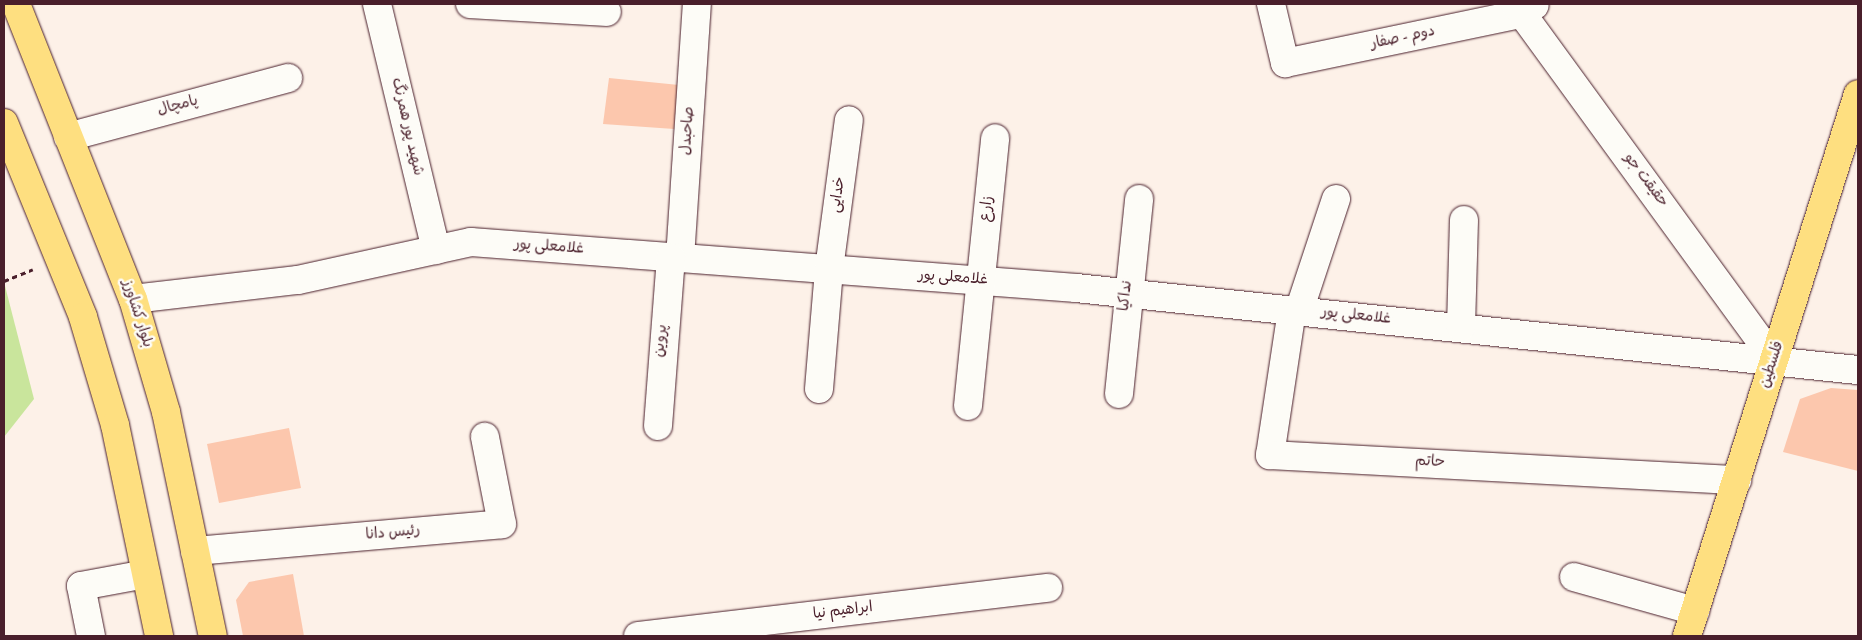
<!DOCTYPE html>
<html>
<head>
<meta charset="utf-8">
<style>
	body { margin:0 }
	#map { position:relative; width:1862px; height:640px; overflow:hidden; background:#fdf1e8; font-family:"Gochi Hand","Playpen Sans Arabic",sans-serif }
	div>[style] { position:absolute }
	.green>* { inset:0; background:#c9e59c }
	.building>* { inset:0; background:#fcc7ad }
	.path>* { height:3px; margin-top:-1.5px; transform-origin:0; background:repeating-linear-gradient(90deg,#4a1f2b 0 5px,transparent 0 9px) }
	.roads { filter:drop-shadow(0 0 1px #4a1f2b) drop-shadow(0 0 1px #4a1f2b) }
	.minor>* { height:28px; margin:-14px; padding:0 14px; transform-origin:14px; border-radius:14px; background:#fdfcf7 }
	.major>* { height:28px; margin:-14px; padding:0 14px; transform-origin:14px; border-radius:14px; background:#fedf80 }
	span { translate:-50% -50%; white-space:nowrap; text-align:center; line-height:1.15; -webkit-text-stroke:5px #fdfcf7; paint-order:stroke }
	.street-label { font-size:15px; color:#4a1f2b }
	.frame { position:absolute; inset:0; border:5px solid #4a1f2b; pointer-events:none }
</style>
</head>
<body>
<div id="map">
	<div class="green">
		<i style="clip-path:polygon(4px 282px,34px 399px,4px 437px)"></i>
	</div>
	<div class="building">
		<i style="clip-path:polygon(609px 78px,679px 85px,674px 129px,603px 124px)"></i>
		<i style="clip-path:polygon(1831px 388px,1858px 390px,1858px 471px,1783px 452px,1800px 399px)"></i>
		<i style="clip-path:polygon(289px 428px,301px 488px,219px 503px,207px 444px)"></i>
		<i style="clip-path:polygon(293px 574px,304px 636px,243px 636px,236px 600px,249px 582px)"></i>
	</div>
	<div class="path">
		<i style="left:4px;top:281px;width:31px;rotate:-22deg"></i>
	</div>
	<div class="roads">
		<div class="minor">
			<i style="left:377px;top:4px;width:253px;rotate:76.5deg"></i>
			<i style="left:470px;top:4px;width:137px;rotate:3.3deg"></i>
			<i style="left:1271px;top:4px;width:61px;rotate:76.7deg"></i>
			<i style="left:1285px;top:63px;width:240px;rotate:-11.8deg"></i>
			<i style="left:1520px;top:14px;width:17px;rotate:-31deg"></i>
			<i style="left:1515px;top:4px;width:441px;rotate:53.9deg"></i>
			<i style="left:68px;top:137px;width:228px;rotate:-15deg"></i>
			<i style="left:680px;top:258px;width:255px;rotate:-86.2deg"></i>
			<i style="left:133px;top:299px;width:166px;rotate:-6.6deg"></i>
			<i style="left:298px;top:280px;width:177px;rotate:-12.4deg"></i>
			<i style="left:471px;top:242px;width:607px;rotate:4.35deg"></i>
			<i style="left:1076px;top:288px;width:786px;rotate:5.99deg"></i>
			<i style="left:1292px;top:310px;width:147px;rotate:98.6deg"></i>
			<i style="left:1270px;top:455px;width:468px;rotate:3.1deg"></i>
			<i style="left:1299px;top:311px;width:118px;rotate:-71.7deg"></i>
			<i style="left:1461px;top:327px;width:107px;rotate:-88.4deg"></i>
			<i style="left:819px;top:389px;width:120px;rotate:-85.2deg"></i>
			<i style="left:829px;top:269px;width:150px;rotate:-82.4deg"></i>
			<i style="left:1119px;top:394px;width:196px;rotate:-84.1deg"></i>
			<i style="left:968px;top:406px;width:269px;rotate:-84.2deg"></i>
			<i style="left:658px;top:426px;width:169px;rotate:-85.6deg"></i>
			<i style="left:195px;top:551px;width:308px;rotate:-5deg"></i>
			<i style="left:502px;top:524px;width:89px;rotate:-101.1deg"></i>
			<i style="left:1574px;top:577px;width:126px;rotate:15.7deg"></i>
			<i style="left:91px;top:636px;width:51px;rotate:-101.3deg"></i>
			<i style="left:81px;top:586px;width:66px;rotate:-10.5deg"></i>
			<i style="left:638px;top:636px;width:413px;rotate:-6.7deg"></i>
		</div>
		<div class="major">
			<i style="left:16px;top:4px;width:317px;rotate:68.4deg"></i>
			<i style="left:133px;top:299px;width:118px;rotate:73.7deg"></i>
			<i style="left:166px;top:412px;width:229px;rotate:78.2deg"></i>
			<i style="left:4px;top:123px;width:209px;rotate:67.8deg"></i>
			<i style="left:83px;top:317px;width:113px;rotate:73.5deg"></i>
			<i style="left:115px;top:425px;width:216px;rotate:78.2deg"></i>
			<i style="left:1687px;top:636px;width:568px;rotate:-72.49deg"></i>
		</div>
	</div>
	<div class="street-label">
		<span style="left:1403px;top:39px;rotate:-12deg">دوم - صفار</span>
		<span style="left:178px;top:107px;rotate:-15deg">پامچال</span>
		<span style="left:406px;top:127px;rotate:77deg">شهید پور همرنگ</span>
		<span style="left:689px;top:131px;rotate:-86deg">صاحبدل</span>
		<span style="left:1645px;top:181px;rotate:53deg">حقیقت جو</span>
		<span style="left:839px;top:195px;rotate:-82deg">خدایی</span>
		<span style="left:988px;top:209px;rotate:-84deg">زارع</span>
		<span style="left:549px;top:248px;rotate:4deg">غلامعلی پور</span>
		<span style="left:953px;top:279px;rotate:4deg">غلامعلی پور</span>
		<span style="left:1127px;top:296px;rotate:-84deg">نداکیا</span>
		<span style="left:136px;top:314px;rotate:72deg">بلوار کشاورز</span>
		<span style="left:1356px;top:317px;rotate:6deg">غلامعلی پور</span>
		<span style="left:662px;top:341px;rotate:-84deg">پروین</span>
		<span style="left:1773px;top:365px;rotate:-72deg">فلسطین</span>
		<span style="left:1430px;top:463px;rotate:3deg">حاتم</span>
		<span style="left:393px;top:534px;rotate:-5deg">رئیس دانا</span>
		<span style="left:843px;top:612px;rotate:-7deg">ابراهیم نیا</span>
	</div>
	<div class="frame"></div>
</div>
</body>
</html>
